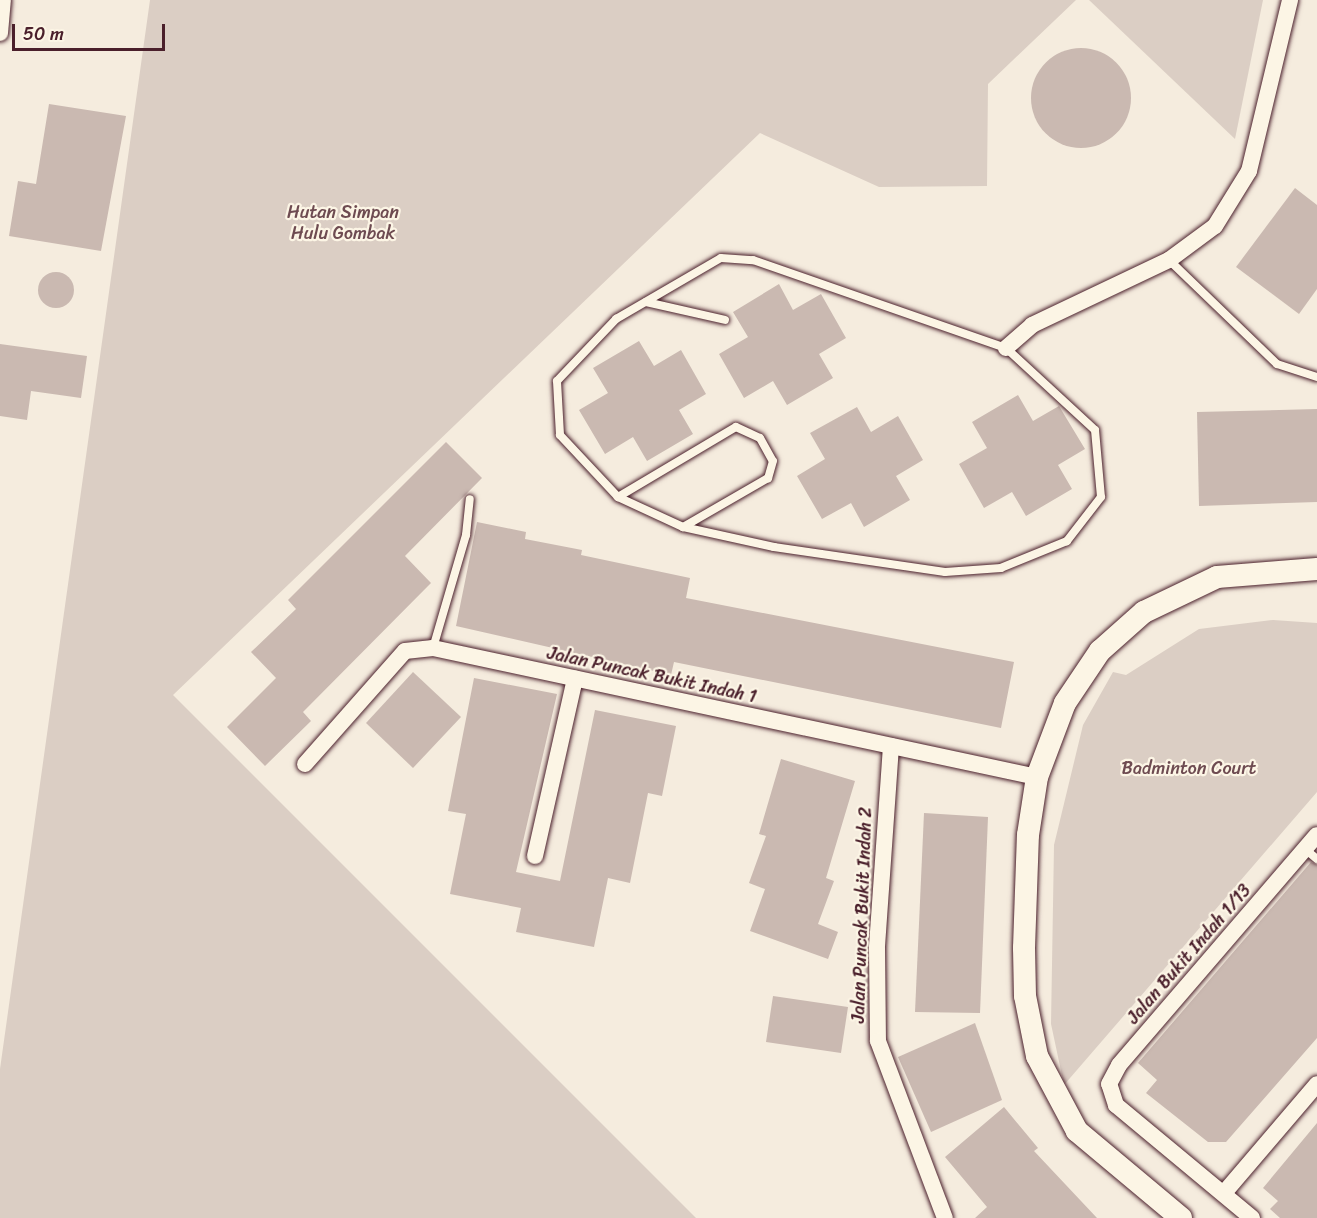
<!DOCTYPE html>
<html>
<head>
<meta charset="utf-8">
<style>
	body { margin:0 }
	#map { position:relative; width:1317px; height:1218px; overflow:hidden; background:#f5ecde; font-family:Sriracha,sans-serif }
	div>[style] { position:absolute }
	.green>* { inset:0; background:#dbcec4 }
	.building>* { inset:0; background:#cab9b1 }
	.round { border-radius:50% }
	.roads { filter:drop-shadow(0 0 2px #4a1f2b) drop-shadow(0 0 2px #4a1f2b) }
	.lane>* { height:8px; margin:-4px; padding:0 4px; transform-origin:4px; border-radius:4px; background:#fcf5e5 }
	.street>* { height:16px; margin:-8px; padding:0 8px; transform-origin:8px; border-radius:8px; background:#fcf5e5 }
	.secondary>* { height:22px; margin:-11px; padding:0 11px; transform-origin:11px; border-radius:11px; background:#fcf5e5 }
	span { translate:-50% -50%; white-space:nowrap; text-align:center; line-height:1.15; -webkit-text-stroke:4.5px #fcf5e5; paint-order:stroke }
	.park-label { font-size:18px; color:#6e4b51 }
	.street-label { font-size:18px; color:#4a1f2b }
	.scale { position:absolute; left:12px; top:24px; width:153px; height:27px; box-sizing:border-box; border:3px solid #4a1f2b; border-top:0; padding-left:8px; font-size:18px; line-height:21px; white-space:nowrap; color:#4a1f2b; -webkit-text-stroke:4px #fcf5e5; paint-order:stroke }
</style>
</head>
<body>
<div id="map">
	<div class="green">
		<i style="clip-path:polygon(150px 0,1076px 0,988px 84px,987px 186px,879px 187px,760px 133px,173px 695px,696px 1218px,0 1218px,0 1069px)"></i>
		<i style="clip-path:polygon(1089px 0,1263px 0,1235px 139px)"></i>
		<i style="clip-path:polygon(1273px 620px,1317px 623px,1317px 792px,1064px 1085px,1051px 1024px,1054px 845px,1083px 725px,1113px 672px,1126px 675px,1199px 629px)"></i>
	</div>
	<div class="building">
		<i class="round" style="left:1031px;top:48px;width:100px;height:100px"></i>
		<i style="clip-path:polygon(49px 104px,126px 116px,101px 251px,9px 236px,18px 181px,36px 184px)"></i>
		<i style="clip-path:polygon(1295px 188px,1317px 205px,1317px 289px,1299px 314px,1236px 267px)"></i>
		<i class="round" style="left:38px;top:272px;width:36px;height:36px"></i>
		<i style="clip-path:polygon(779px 284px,793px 310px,821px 294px,846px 338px,819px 354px,833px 378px,787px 405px,773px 381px,744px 398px,719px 354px,748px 337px,733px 312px)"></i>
		<i style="clip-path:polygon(639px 341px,654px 366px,681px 350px,706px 394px,679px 410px,693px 434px,647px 461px,633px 437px,605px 454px,579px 410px,608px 393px,593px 368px)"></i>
		<i style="clip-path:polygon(0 344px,87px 356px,81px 398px,31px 391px,27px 420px,0 416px)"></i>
		<i style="clip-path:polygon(1018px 395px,1033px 421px,1059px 406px,1085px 449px,1058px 465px,1072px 489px,1026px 516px,1012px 492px,984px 508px,959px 464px,987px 448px,972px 422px)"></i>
		<i style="clip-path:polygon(857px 407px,871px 432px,898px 416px,923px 460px,896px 476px,910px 500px,864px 527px,851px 503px,822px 519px,797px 476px,825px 459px,810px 433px)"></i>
		<i style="clip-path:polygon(1317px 409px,1317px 502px,1199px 506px,1197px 412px)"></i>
		<i style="clip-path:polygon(446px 442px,482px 478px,405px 556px,431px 583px,303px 712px,311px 721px,265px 766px,227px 727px,276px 678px,251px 652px,296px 609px,288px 600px)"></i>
		<i style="clip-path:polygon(477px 522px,526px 532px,525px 539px,582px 550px,581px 555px,690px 578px,686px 598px,1014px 662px,1001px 728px,674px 662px,671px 675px,456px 626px)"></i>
		<i style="clip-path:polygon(413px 672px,461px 717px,413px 768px,366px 723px)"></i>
		<i style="clip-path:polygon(474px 678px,557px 694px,516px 872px,560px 881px,595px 710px,676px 726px,662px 796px,648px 793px,630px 883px,608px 878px,594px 947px,516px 932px,521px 908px,450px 894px,466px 814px,448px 811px)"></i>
		<i style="clip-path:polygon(781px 759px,855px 781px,826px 878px,834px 881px,818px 924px,838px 932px,828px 959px,750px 931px,765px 889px,749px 883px,766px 836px,759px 834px)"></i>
		<i style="clip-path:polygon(924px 813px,988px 817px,980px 1013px,915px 1012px)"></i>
		<i style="clip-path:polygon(1311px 862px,1317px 865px,1317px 1038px,1226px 1142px,1208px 1142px,1146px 1093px,1157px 1080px,1138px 1063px)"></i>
		<i style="clip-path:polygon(773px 996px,848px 1007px,841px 1053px,766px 1042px)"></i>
		<i style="clip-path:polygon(975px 1023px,1002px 1100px,931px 1132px,898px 1057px)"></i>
		<i style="clip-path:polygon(1004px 1107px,1038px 1148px,1034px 1151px,1097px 1218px,975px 1218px,987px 1207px,945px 1157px)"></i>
		<i style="clip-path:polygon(1317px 1123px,1317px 1218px,1280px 1218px,1270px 1209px,1278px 1201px,1263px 1188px)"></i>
	</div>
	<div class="roads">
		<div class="lane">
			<i style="left:721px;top:258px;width:32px;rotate:4deg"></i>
			<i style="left:753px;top:260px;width:268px;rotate:19.2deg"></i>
			<i style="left:1006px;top:348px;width:121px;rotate:42.7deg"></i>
			<i style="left:1095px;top:430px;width:67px;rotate:84.9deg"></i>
			<i style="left:1101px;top:497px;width:56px;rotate:127.7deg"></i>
			<i style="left:1067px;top:541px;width:71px;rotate:157.8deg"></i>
			<i style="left:1001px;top:568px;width:56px;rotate:175.9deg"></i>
			<i style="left:945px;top:572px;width:173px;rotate:-171.7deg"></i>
			<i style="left:774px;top:547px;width:93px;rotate:-167.6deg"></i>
			<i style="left:683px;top:527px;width:72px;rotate:-155.2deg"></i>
			<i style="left:618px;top:497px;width:85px;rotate:-133.1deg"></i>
			<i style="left:560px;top:435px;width:54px;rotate:-93.2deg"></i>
			<i style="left:557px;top:381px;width:86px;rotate:-46.4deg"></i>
			<i style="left:616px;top:319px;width:121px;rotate:-30.2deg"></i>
			<i style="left:1169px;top:260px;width:150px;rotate:43.9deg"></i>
			<i style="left:1277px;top:364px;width:42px;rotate:18deg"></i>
			<i style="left:646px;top:302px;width:81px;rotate:12.8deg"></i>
			<i style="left:618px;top:497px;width:137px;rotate:-30.7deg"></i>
			<i style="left:736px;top:427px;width:26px;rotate:25deg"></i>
			<i style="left:760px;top:438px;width:26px;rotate:61deg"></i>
			<i style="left:773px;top:461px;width:18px;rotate:106deg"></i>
			<i style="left:768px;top:478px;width:98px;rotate:150deg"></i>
			<i style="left:433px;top:648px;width:118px;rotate:-73.7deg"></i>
			<i style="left:466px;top:535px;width:36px;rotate:-84deg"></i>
			<i style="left:1305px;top:849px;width:16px;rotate:40deg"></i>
		</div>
		<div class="street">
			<i style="left:0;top:33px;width:33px;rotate:-85deg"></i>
			<i style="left:1006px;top:348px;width:35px;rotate:-41deg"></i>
			<i style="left:1032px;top:325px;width:152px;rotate:-25.4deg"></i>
			<i style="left:1169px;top:260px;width:57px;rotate:-36.5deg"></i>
			<i style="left:1215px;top:226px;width:65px;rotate:-58.3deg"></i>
			<i style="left:1249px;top:171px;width:176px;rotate:-76.5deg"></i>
			<i style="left:891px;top:746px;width:202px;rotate:94deg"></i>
			<i style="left:877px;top:948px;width:93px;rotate:89.4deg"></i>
			<i style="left:878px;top:1041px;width:189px;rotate:69.3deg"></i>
			<i style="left:305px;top:764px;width:151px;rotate:-48.5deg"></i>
			<i style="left:405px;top:651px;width:28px;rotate:-6deg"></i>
			<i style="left:433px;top:648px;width:618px;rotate:12.06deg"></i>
			<i style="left:535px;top:856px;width:182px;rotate:-77.3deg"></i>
			<i style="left:1224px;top:1193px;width:143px;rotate:-49.5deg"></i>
			<i style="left:1252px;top:1218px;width:177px;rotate:-140.3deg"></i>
			<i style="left:1116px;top:1105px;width:22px;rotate:-108deg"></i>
			<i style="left:1109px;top:1084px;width:21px;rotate:-62deg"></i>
			<i style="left:1119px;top:1065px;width:303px;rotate:-49.3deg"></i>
		</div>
		<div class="secondary">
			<i style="left:1181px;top:1218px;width:136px;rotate:-140.1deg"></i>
			<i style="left:1077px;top:1131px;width:85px;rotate:-118.1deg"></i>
			<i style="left:1037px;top:1056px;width:61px;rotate:-101.3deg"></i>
			<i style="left:1025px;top:996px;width:48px;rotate:-91.2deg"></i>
			<i style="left:1024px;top:948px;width:113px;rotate:-88deg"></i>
			<i style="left:1028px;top:835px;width:59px;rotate:-81.2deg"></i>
			<i style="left:1037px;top:777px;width:79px;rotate:-69.3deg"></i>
			<i style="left:1065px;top:703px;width:63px;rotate:-56.1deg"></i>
			<i style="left:1100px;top:651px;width:59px;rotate:-41.6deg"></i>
			<i style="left:1144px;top:612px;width:81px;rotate:-25.6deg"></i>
			<i style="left:1217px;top:577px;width:100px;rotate:-4.6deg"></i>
		</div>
	</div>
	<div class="park-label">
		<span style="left:343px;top:223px">Hutan Simpan<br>Hulu Gombak</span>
		<span style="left:1189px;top:768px">Badminton Court</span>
	</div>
	<div class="street-label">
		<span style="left:652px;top:675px;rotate:12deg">Jalan Puncak Bukit Indah 1</span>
		<span style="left:862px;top:915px;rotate:-88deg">Jalan Puncak Bukit Indah 2</span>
		<span style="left:1189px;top:954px;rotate:-49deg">Jalan Bukit Indah 1/13</span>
	</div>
	<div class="scale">50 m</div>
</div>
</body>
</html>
